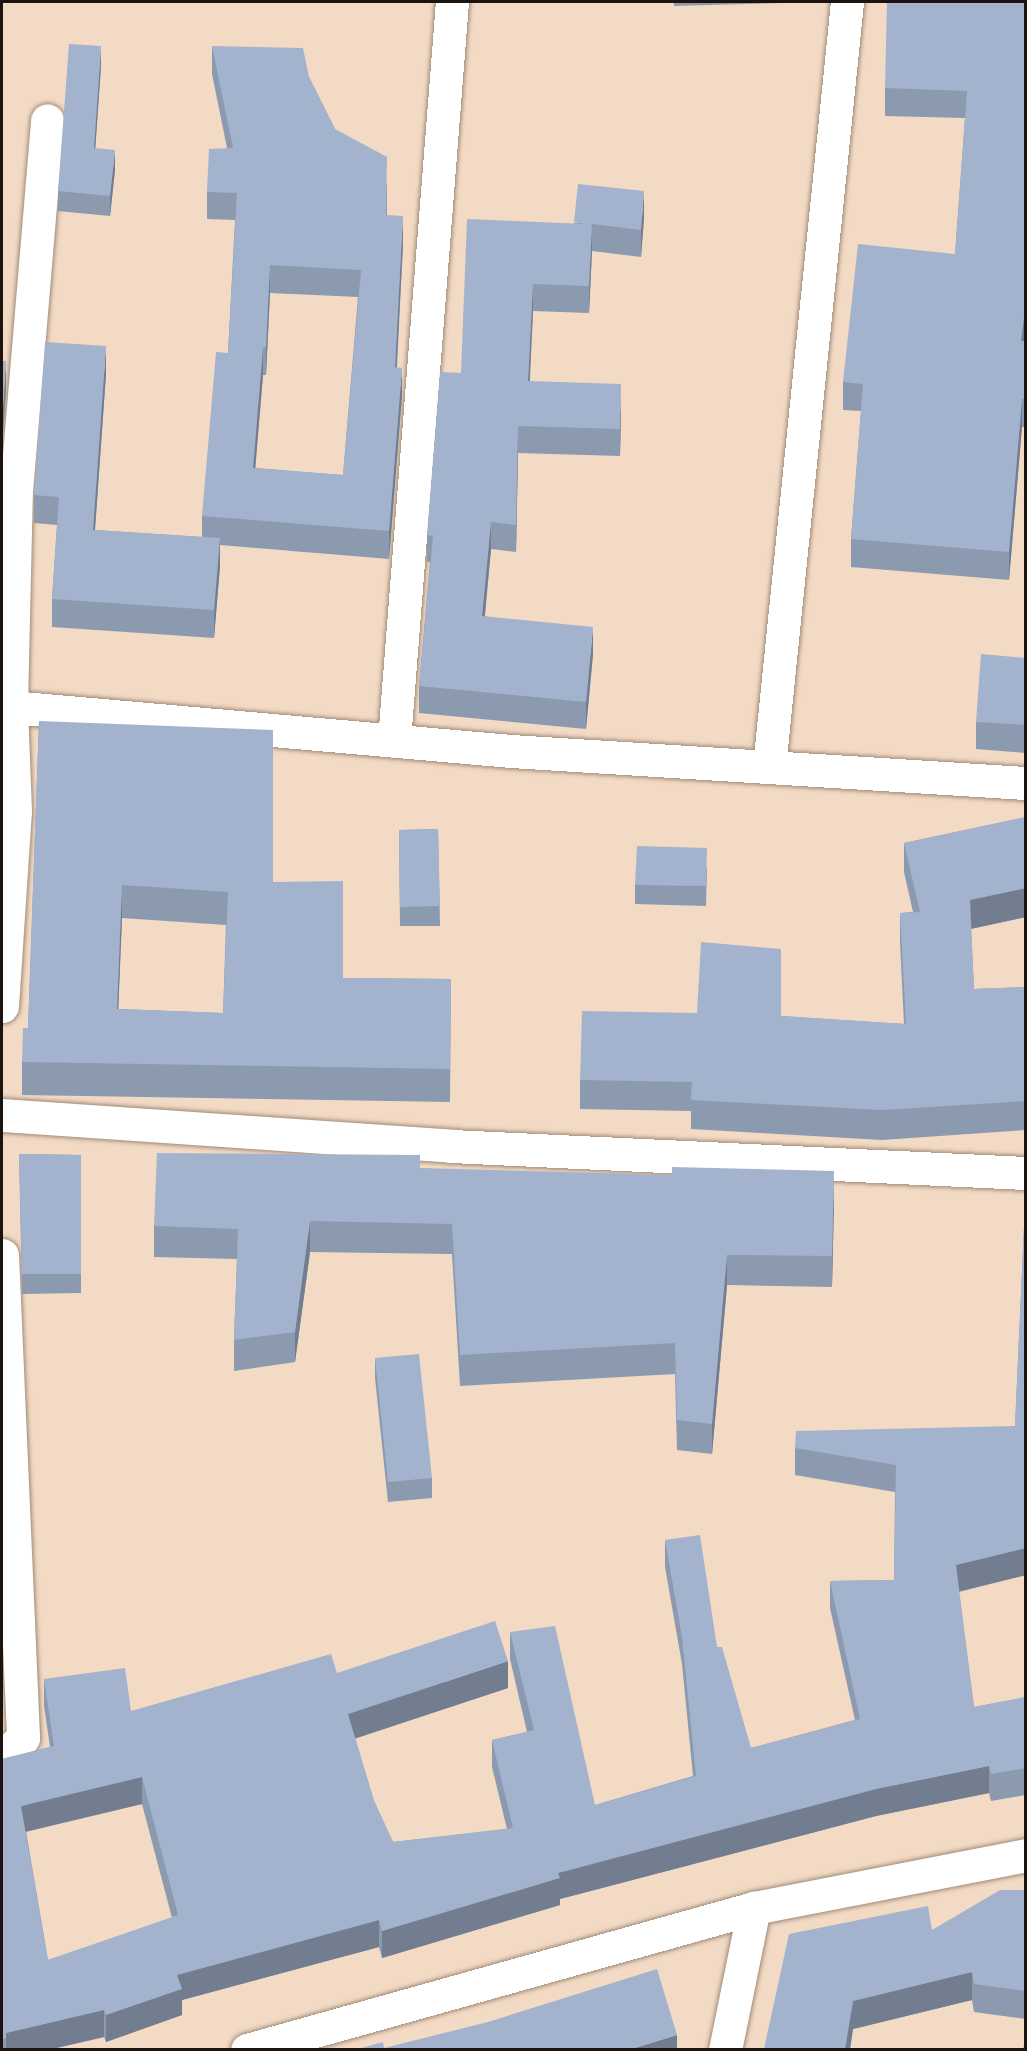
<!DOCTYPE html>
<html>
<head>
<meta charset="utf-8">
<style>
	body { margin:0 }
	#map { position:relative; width:1027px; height:2051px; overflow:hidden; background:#f2dac5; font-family:"Varela Round",sans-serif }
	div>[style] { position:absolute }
	.roads { filter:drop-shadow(0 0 2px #a08a77) drop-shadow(0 0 2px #a08a77) }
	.minor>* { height:33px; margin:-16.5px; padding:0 16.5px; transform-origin:16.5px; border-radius:16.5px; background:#fff }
	.wall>* { inset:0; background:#8c9ab0 }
	.shaded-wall>* { inset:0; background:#727d90 }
	.building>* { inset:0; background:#a3b3cd }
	span { translate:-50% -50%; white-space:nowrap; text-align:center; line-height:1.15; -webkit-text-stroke:4.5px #fff; paint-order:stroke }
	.frame { position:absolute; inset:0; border:3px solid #1b130c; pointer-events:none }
</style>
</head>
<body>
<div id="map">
	<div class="roads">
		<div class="minor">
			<i style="left:11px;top:707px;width:502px;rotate:5.03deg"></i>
			<i style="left:511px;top:751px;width:516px;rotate:3.56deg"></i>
			<i style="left:394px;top:740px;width:740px;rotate:-85.51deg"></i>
			<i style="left:769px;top:767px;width:769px;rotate:-84.18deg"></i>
			<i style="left:2px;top:1006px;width:195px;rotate:-86.2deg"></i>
			<i style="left:15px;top:811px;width:104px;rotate:-92.2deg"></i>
			<i style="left:11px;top:707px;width:216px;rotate:-88.7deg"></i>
			<i style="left:16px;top:491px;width:372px;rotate:-85.2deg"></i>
			<i style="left:2px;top:1115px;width:450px;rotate:3.9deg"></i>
			<i style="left:451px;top:1146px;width:576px;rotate:2.69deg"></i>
			<i style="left:2px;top:1255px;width:483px;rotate:87.5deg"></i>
			<i style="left:23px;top:1738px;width:28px;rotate:139deg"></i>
			<i style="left:247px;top:2050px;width:527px;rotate:-15.65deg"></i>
			<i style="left:754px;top:1908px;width:277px;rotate:-11deg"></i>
			<i style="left:725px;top:2050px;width:145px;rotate:-78.5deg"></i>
		</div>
	</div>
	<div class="wall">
		<i style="clip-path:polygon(674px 2px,782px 2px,782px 3px,674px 6px)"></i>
		<i style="clip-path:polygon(1026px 2px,1026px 329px,1024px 341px,1026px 341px,1026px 427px,1022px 427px,1009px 580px,851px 567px,851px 539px,861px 411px,843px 410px,843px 382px,955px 254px,965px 118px,885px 116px,885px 88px)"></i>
		<i style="clip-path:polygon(evenodd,212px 46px,309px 77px,335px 129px,387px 185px,387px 215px,403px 244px,397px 367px,402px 395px,389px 559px,220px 545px,220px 566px,214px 638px,52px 627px,52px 599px,57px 525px,34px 523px,34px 495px,106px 374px,95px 530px,202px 537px,202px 516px,228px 353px,235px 220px,207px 219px,207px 192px,227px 148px,212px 74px,212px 46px,270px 293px,358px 297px,343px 475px,255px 468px,263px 375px,266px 375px,270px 293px)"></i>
		<i style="clip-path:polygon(101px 66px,95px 148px,115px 170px,110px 216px,58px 211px,58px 191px)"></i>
		<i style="clip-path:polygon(644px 218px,641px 257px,592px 251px,589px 313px,533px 311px,530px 381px,621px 410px,620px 456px,518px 453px,516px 552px,491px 549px,485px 616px,593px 654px,586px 729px,419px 713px,419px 686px,430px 562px,427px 562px,427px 535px,461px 373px,574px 223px)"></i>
		<i style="clip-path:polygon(1026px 658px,1026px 753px,976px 749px,976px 722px)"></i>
		<i style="clip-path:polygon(evenodd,39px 721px,273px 882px,343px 978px,451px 979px,450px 1102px,22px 1095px,22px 1062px,28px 1028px,39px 721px,122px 918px,226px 925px,223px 1013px,118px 1009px,122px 918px)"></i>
		<i style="clip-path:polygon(1026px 817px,1026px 917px,971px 929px,974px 989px,1026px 987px,1026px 1130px,882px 1140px,691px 1129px,691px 1111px,580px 1109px,580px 1080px,781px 1016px,904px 1024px,900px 942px,900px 913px,913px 912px,904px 872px,904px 843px)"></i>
		<i style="clip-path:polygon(438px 829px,440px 926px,400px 926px,399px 830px)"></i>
		<i style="clip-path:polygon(707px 868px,706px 906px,635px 904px,635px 885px)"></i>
		<i style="clip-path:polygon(19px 1154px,81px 1155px,81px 1293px,22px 1294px)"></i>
		<i style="clip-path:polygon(420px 1168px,834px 1201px,832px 1287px,727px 1285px,712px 1454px,677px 1450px,675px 1374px,460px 1386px,452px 1254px,310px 1252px,295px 1362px,234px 1371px,234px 1340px,237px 1259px,154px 1257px,154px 1226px)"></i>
		<i style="clip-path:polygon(evenodd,1026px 1183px,1026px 1575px,959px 1592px,974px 1707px,1026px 1697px,1026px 1795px,991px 1801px,989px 1793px,876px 1816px,560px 1899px,560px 1905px,382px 1958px,379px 1947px,182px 2000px,182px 2015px,106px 2042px,104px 2037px,52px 2049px,2px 2049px,2px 1759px,50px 1747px,44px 1706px,44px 1679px,131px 1711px,337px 1673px,508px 1688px,355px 1738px,374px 1801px,393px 1842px,507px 1829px,492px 1767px,492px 1740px,527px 1732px,510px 1659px,510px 1632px,595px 1805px,693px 1776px,682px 1664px,665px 1567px,665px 1540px,717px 1647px,751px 1748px,855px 1720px,830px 1608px,830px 1581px,894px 1580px,895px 1492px,795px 1475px,795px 1448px,1015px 1426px,1026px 1183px,142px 1804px,172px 1918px,48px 1960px,26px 1831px,142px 1804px)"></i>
		<i style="clip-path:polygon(375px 1358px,432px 1478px,432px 1498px,388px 1502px,375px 1378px)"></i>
		<i style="clip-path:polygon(1026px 1890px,1026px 2019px,974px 2012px,972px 2000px,853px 2029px,850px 2049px,764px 2049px,932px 1930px)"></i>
	</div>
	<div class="shaded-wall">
		<i style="clip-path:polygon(101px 46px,101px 66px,94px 168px,94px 148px)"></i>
		<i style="clip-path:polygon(115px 150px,115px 170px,110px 216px,110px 196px)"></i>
		<i style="clip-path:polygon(644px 191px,644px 218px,641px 257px,641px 230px)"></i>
		<i style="clip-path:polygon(403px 216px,403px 244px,395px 395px,395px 367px)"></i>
		<i style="clip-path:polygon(592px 224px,592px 251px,589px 313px,589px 286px)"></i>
		<i style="clip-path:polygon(270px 265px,270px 293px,266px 375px,266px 347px)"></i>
		<i style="clip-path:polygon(533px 284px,533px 311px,528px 408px,528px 381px)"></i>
		<i style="clip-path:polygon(1026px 301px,1026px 329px,1021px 368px,1021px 341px)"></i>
		<i style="clip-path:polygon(106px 346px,106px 374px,93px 557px,93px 530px)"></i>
		<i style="clip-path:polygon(263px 347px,263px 375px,253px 496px,253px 468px)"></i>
		<i style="clip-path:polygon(6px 361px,6px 389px,2px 450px,2px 422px)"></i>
		<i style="clip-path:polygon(402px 368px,402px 395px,389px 559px,389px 531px)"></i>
		<i style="clip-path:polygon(621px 384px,621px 410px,620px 456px,620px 429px)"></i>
		<i style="clip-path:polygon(1022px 399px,1022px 427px,1009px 580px,1009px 552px)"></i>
		<i style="clip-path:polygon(518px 426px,518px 453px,516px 552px,516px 525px)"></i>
		<i style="clip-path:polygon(491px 522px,491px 549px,482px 643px,482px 616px)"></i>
		<i style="clip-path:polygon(220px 538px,220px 566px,214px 638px,214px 610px)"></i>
		<i style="clip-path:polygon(593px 627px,593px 654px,586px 729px,586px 702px)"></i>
		<i style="clip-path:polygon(122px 885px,122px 918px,117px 1041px,117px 1009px)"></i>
		<i style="clip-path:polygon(1026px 888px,1026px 917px,970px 929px,970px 900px)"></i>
		<i style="clip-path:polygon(834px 1171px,834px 1201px,832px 1287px,832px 1256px)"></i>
		<i style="clip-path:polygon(310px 1221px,310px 1252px,295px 1362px,295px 1332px)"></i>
		<i style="clip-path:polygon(727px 1255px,727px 1285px,712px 1454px,712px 1424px)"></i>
		<i style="clip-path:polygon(1026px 1548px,1026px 1575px,956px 1592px,956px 1565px)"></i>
		<i style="clip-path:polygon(508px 1661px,508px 1688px,348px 1741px,348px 1714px)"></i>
		<i style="clip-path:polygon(989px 1766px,989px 1793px,876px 1816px,560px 1899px,560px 1905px,382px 1958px,382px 1931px,558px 1873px,876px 1789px)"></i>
		<i style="clip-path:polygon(142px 1777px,142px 1804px,21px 1833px,21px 1806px)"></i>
		<i style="clip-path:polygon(379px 1920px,379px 1947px,182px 2000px,182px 2015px,106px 2042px,106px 2015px,177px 1975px)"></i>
		<i style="clip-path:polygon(972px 1972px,972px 2000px,853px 2029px,850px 2049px,845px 2049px,853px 2001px)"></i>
		<i style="clip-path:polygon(104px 2010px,104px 2037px,52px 2049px,6px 2049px,6px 2033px)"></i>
		<i style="clip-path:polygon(677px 2035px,677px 2049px,631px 2049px)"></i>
	</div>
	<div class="building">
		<i style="clip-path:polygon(887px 2px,1026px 2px,1026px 301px,1021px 341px,1026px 341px,1026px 399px,1022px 399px,1009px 552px,851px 539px,863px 384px,843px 382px,858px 244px,955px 254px,967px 91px,885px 88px)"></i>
		<i style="clip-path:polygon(69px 44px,101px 46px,94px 148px,115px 150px,110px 196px,58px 191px)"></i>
		<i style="clip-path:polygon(evenodd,212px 46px,303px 48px,309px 77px,335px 129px,387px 157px,386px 215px,403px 216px,395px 367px,402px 368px,389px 531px,202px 516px,216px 352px,228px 353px,237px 193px,207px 192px,209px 149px,233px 148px,212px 46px,270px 265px,361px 270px,343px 475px,253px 468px,263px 347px,266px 347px,270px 265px)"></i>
		<i style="clip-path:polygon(578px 184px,644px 191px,641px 230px,592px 224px,589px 286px,533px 284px,528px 381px,621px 384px,620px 429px,518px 426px,516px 525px,491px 522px,482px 616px,593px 627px,586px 702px,419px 686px,433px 536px,427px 535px,440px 372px,461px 373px,467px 219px,584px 224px,574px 222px)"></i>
		<i style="clip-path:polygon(45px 342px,106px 346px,93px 530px,220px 538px,214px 610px,52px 599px,59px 497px,34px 495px)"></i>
		<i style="clip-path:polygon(2px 361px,6px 361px,2px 422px)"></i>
		<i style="clip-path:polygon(981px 654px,1026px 658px,1026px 725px,976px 722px)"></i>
		<i style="clip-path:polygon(evenodd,39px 721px,273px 730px,273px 882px,343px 881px,343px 978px,451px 979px,450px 1069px,22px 1062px,23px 1028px,28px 1028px,39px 721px,122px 885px,228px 892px,223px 1013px,117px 1009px,122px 885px)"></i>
		<i style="clip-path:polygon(1026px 817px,1026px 888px,970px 900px,974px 989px,1026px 987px,1026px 1101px,882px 1110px,691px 1100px,692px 1082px,580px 1080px,582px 1011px,697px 1013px,701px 942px,781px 949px,781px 1016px,906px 1024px,900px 913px,920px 912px,904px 843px)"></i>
		<i style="clip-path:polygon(438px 829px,440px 906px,400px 907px,399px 830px)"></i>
		<i style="clip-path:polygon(637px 846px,707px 848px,706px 886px,635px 885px)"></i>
		<i style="clip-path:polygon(157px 1153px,420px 1155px,420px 1168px,672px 1175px,672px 1167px,834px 1171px,832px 1256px,727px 1255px,712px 1424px,677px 1420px,675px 1343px,460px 1355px,452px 1224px,310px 1221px,295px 1332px,234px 1340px,238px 1229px,154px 1226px)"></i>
		<i style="clip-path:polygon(19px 1154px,81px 1155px,81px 1274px,22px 1274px)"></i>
		<i style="clip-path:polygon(evenodd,1026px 1183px,1026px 1548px,956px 1565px,974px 1707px,1026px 1697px,1026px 1768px,991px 1774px,989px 1766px,876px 1789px,558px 1873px,560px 1878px,382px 1931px,379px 1920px,177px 1975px,182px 1989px,106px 2015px,104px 2010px,6px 2033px,6px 2038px,2px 2039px,2px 1759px,54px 1746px,44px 1679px,125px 1668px,131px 1711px,331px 1654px,337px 1673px,495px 1621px,508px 1661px,348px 1714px,374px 1801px,393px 1842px,513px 1828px,492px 1740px,534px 1730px,510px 1632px,555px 1626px,595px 1805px,696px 1776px,682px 1637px,665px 1540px,700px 1535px,717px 1647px,722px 1647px,751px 1748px,860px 1719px,830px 1581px,894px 1580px,896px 1465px,795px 1448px,796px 1431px,1015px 1426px,1026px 1183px,142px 1777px,178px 1915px,48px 1960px,21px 1806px,142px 1777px)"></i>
		<i style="clip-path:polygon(419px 1354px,432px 1478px,388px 1482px,375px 1358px)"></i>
		<i style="clip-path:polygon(1000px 1890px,1026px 1890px,1026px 1991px,974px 1984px,972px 1972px,853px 2001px,845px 2049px,764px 2049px,789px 1934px,928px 1906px,932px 1930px)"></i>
		<i style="clip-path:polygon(657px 1969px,677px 2035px,631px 2049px,358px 2049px,383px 2042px,384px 2048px,488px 2022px)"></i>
		<i style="clip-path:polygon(1026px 2036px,1026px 2049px,1023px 2049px)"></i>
	</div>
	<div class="frame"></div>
</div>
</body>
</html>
